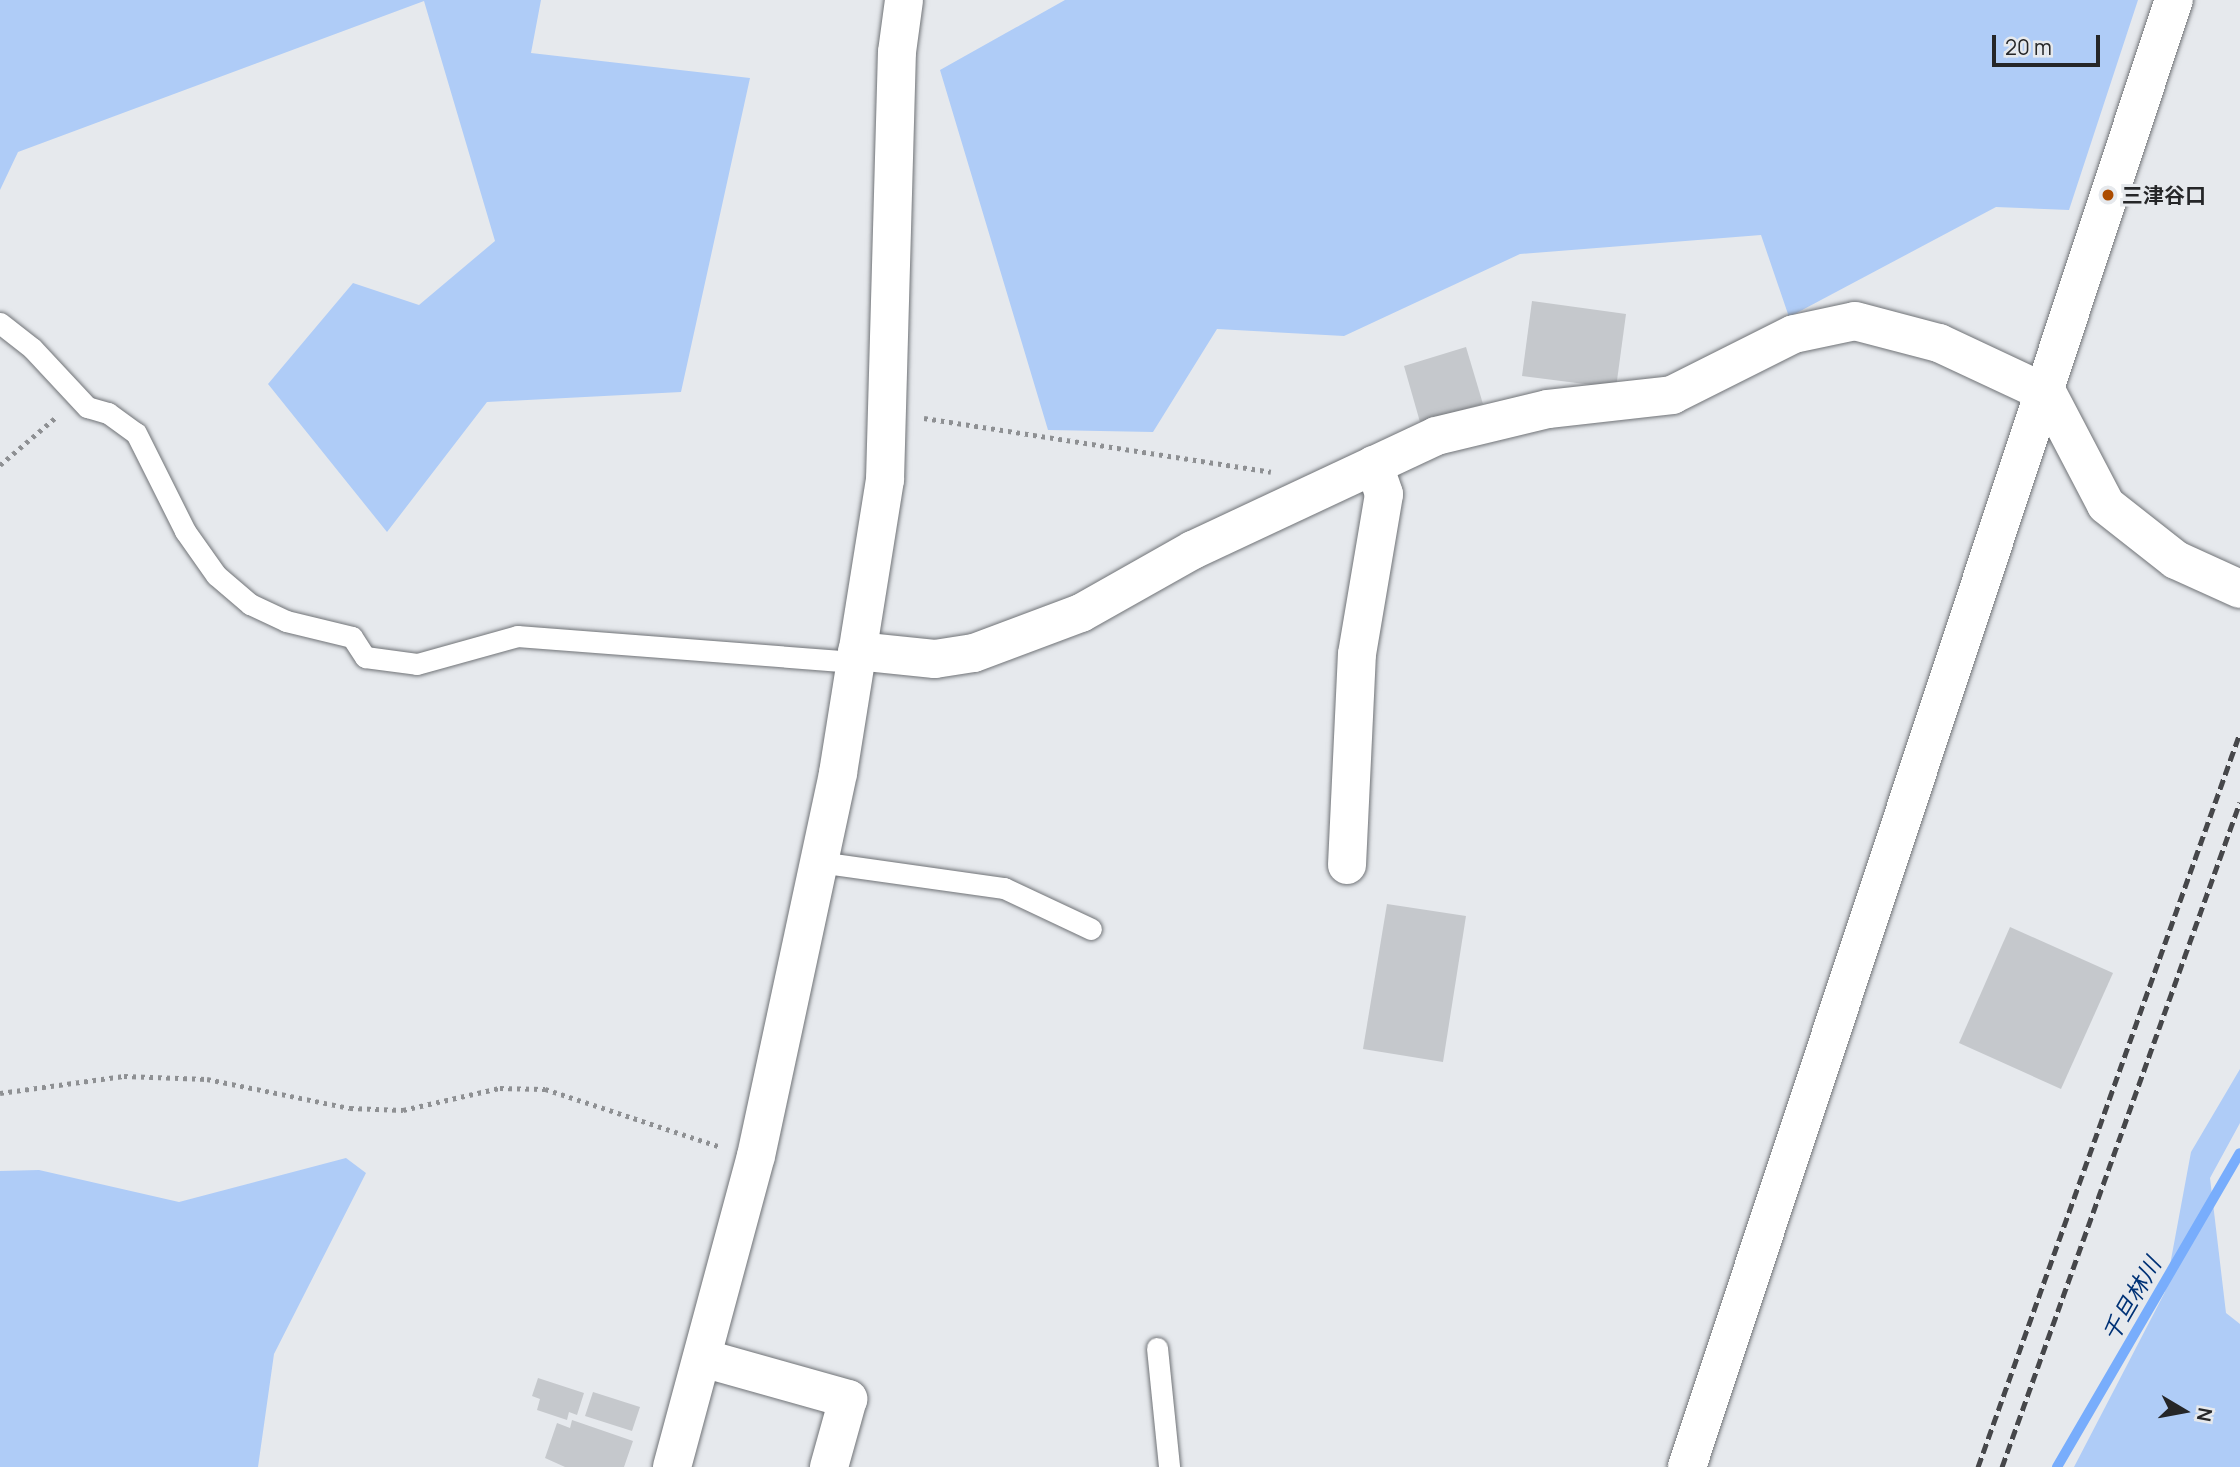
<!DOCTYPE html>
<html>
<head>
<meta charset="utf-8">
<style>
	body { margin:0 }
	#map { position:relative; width:2240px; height:1467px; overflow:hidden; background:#e6e9ed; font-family:Manrope,"Noto Sans JP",sans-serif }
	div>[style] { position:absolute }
	.green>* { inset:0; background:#afccf7 }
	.stream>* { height:10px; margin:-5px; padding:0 5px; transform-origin:5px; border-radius:5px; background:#78adfc }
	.building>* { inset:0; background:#c5c8cc }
	.path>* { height:4.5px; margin-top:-2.25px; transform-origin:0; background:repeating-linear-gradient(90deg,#8e9093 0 3.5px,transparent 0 8.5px) }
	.roads { filter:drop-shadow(0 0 2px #707377) drop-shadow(0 0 2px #707377) }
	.service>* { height:21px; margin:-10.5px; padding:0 10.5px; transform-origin:10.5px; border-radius:10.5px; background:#fff }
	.minor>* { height:38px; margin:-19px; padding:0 19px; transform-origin:19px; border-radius:19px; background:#fff }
	.tertiary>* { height:38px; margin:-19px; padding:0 19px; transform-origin:19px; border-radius:19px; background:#fff }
	.rail>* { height:5px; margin-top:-2.5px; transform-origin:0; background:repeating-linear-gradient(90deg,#46474a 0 10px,transparent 0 15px) }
	.dots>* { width:19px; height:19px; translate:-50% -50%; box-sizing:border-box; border:4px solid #e6e9ed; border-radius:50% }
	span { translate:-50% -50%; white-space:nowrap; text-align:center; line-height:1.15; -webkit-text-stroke:6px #e6e9ed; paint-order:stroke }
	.poi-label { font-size:21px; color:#252628; font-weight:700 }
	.left { translate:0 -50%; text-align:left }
	.water-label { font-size:23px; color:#003276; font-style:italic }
	.north { position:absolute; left:2149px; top:1376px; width:70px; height:70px; -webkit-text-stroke:5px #e6e9ed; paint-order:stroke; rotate:100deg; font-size:19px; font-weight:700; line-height:28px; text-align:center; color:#252628 }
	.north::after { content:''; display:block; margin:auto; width:24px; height:32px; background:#252628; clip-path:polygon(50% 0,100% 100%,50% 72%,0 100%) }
	.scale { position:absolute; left:1992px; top:35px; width:108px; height:32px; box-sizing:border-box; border:4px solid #252628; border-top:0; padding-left:9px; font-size:21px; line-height:24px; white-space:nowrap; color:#252628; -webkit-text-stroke:5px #e6e9ed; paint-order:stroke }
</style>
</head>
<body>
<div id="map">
	<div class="green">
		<i style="clip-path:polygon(0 0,541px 0,531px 53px,750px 78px,681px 392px,487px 402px,387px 532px,268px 384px,353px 283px,419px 305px,495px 241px,424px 1px,18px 152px,0 190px)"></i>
		<i style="clip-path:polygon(1065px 0,2138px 0,2069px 210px,1996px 207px,1789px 317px,1761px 235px,1520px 254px,1344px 336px,1217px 329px,1153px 432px,1048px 430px,940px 70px)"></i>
		<i style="clip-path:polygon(2240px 1069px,2240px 1123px,2210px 1178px,2226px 1313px,2240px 1324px,2240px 1467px,2074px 1467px,2165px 1292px,2191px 1152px)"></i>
		<i style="clip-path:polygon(346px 1158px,366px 1173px,274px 1354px,258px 1467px,0 1467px,0 1171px,39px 1170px,179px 1202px)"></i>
	</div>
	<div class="stream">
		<i style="left:2057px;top:1467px;width:363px;rotate:-59.8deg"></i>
	</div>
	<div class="building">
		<i style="clip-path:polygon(1532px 301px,1626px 314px,1616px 388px,1522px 376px)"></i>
		<i style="clip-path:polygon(1466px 347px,1483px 404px,1420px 422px,1404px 366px)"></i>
		<i style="clip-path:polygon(1387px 904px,1466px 916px,1443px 1062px,1363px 1049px)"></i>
		<i style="clip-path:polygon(2010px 927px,2113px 973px,2061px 1089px,1959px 1043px)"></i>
		<i style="clip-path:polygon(538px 1378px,584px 1393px,577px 1415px,569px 1412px,567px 1420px,537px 1410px,540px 1399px,532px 1396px)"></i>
		<i style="clip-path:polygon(593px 1392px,640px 1407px,632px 1431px,585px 1416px)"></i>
		<i style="clip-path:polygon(572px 1420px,633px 1441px,624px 1467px,565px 1467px,545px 1458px,557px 1423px,570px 1428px)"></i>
	</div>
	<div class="path">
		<i style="left:924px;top:418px;width:351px;rotate:8.8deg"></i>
		<i style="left:0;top:465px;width:74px;rotate:-40.6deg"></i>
		<i style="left:0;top:1093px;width:125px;rotate:-7.8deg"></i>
		<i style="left:124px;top:1076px;width:83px;rotate:2.1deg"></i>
		<i style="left:207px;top:1079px;width:146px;rotate:11.5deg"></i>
		<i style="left:350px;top:1108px;width:53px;rotate:2.2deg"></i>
		<i style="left:403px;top:1110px;width:99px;rotate:-12.8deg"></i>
		<i style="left:500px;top:1088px;width:45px;rotate:1.3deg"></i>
		<i style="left:545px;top:1089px;width:185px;rotate:18.2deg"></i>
	</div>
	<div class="roads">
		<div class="service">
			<i style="left:0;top:323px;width:41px;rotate:38deg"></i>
			<i style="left:32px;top:348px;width:81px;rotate:47deg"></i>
			<i style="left:87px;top:407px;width:22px;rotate:16deg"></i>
			<i style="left:108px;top:413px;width:34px;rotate:36deg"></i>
			<i style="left:136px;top:433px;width:110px;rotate:63.4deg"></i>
			<i style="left:185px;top:531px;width:54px;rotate:54.8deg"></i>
			<i style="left:216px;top:575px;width:45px;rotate:40.5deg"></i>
			<i style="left:250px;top:604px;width:40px;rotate:25deg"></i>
			<i style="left:286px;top:621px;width:68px;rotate:13.6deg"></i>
			<i style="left:352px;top:637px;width:24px;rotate:57deg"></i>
			<i style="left:365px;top:657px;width:52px;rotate:7.7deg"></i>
			<i style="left:417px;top:664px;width:104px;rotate:-15.6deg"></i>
			<i style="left:517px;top:636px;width:338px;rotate:4.4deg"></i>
			<i style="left:819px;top:862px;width:187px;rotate:8deg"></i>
			<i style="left:1004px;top:888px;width:96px;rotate:25.2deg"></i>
			<i style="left:1157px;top:1348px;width:120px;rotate:84.2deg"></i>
		</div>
		<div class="minor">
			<i style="left:857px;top:651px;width:78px;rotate:5.9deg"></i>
			<i style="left:935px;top:659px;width:39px;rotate:-9deg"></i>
			<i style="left:974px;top:653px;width:114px;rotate:-20.5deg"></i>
			<i style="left:1081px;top:613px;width:129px;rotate:-29.4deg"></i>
			<i style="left:1193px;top:550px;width:268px;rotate:-25.1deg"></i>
			<i style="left:1436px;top:436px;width:115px;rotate:-13.6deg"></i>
			<i style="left:1548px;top:409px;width:125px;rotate:-6.4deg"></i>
			<i style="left:1672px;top:395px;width:136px;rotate:-26.6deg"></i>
			<i style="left:1794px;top:334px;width:62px;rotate:-12deg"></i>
			<i style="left:1855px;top:321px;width:87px;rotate:14.7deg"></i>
			<i style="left:1939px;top:343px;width:120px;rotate:25.1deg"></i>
			<i style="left:2048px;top:394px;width:125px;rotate:62.4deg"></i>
			<i style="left:2106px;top:505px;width:89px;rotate:38.2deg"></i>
			<i style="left:2176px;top:560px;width:70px;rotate:24.4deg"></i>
			<i style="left:1347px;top:865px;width:211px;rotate:-87.3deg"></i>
			<i style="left:1357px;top:654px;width:162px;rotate:-80.4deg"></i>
			<i style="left:1384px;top:494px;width:31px;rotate:-109deg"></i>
			<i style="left:706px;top:1359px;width:148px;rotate:15.7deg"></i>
			<i style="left:848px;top:1399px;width:71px;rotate:105.6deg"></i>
			<i style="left:672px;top:1467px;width:322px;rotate:-74.9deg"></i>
			<i style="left:756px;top:1156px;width:392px;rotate:-77.9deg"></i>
			<i style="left:838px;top:773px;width:297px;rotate:-80.9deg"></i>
			<i style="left:885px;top:480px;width:428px;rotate:-88.4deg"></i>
			<i style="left:897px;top:52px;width:52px;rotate:-82.3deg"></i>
		</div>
		<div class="tertiary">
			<i style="left:1687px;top:1467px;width:1546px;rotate:-71.64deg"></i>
		</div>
	</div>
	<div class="rail">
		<i style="left:1978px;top:1467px;width:779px;rotate:-70.36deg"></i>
		<i style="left:2002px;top:1467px;width:706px;rotate:-70.31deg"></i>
	</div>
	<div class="dots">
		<i style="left:2108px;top:195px;background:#ac4c00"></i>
	</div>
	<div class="poi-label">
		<span class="left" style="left:2122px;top:195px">三津谷口</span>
	</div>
	<div class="water-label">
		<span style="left:2131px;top:1299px;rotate:-60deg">千旦林川</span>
	</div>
	<div class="north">N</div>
	<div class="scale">20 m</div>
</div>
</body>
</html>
